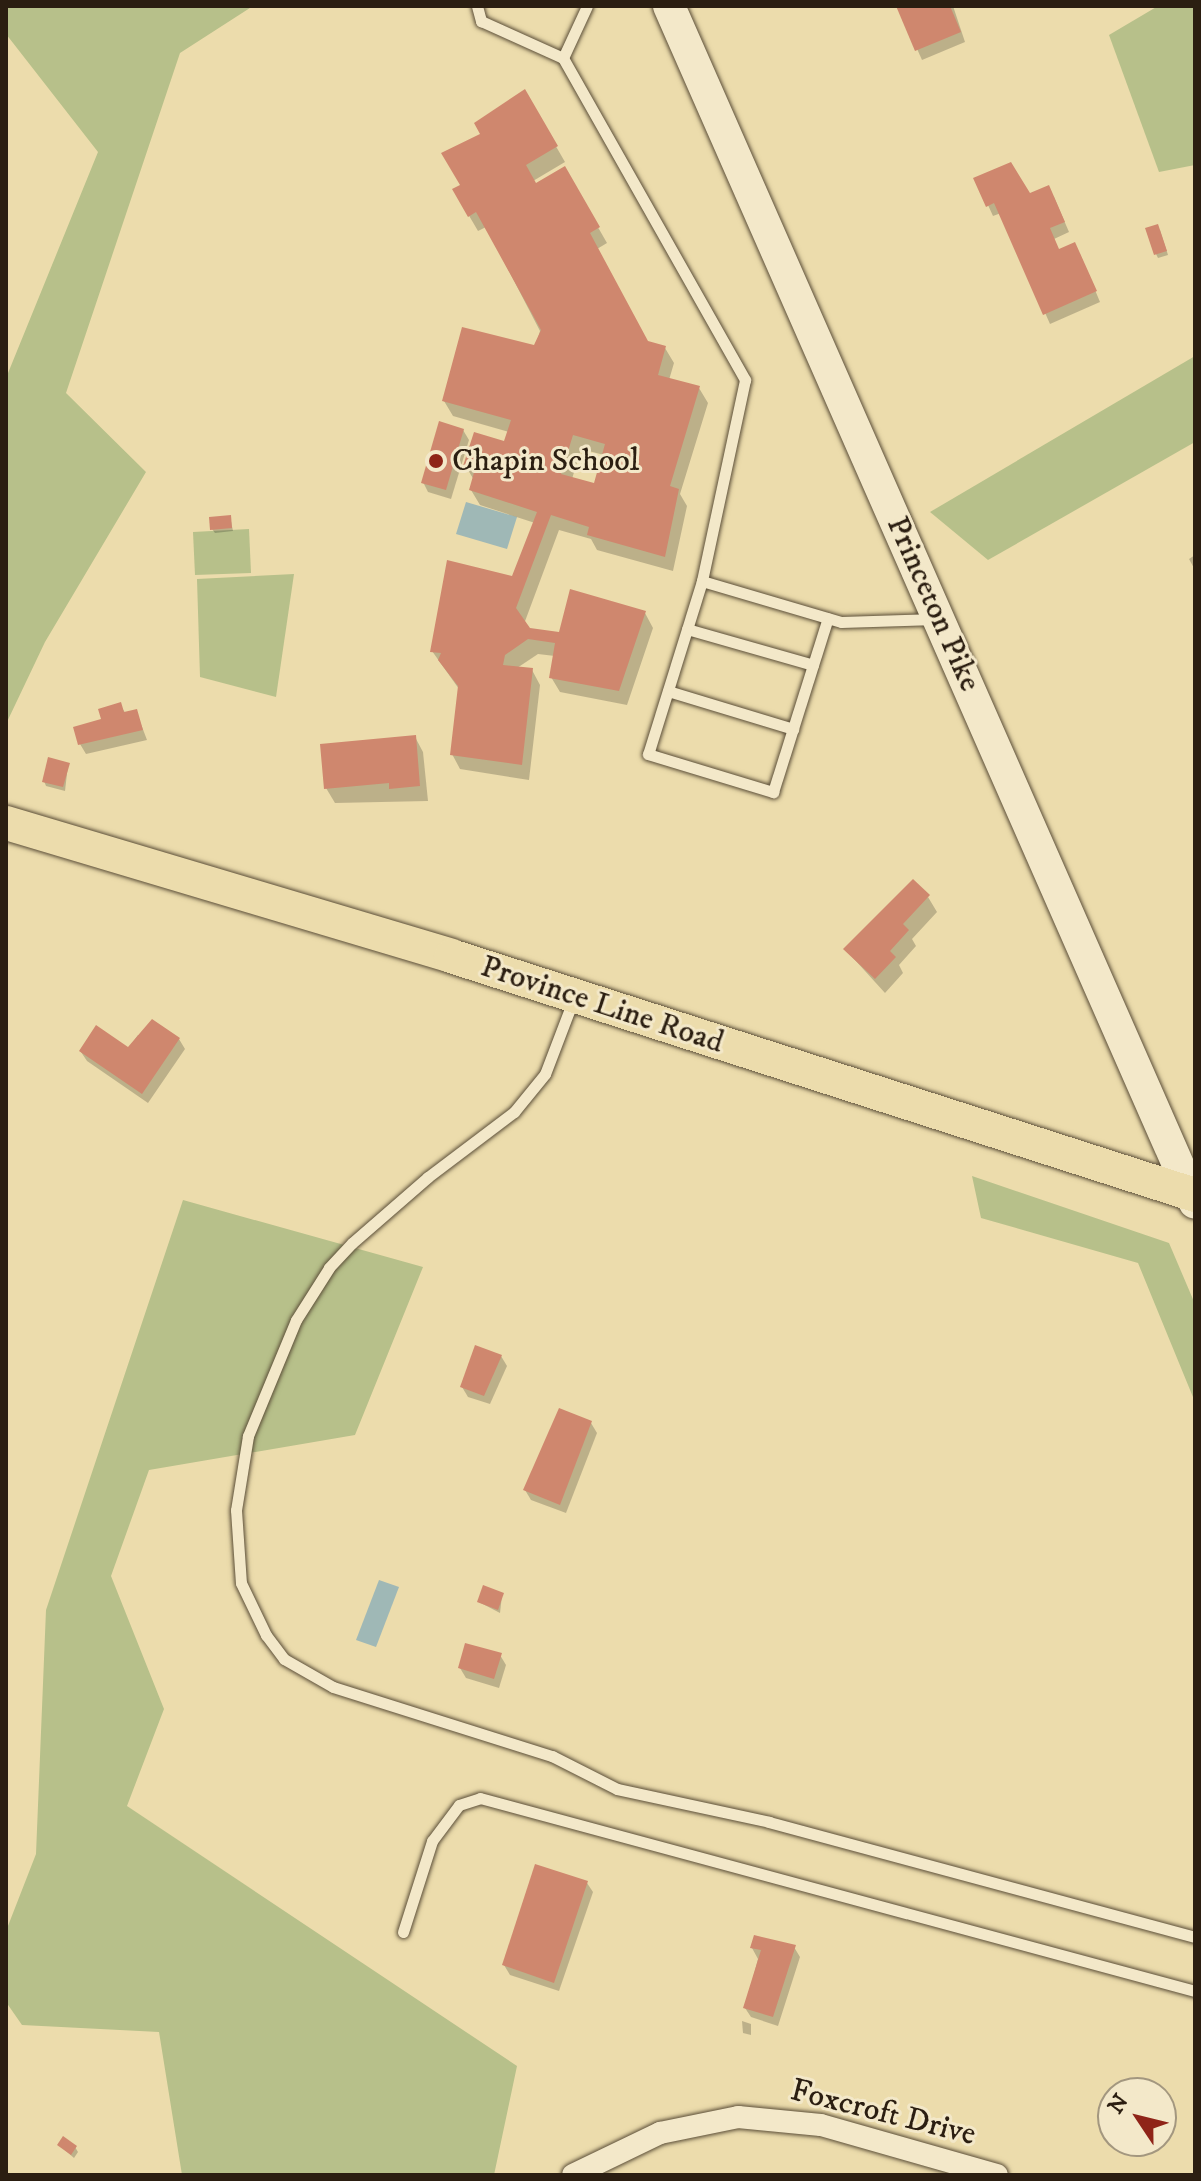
<!DOCTYPE html>
<html>
<head>
<meta charset="utf-8">
<style>
	body { margin:0 }
	#map { position:relative; width:1201px; height:2181px; overflow:hidden; background:#ecdcac; font-family:"IM FELL DW Pica",serif }
	div>[style] { position:absolute }
	.green>* { inset:0; background:#b7c08a }
	.water>* { inset:0; background:#9fb8b6 }
	.shadow>* { inset:0; background:#0003 }
	.building>* { inset:0; background:#cf876e }
	.roads { filter:drop-shadow(0 0 2px #5b4e38) drop-shadow(0 0 2px #5b4e38) }
	.service>* { height:11px; margin:-5.5px; padding:0 5.5px; transform-origin:5.5px; border-radius:5.5px; background:#f3e8c9 }
	.minor>* { height:22px; margin:-11px; padding:0 11px; transform-origin:11px; border-radius:11px; background:#f3e8c9 }
	.secondary>* { height:32px; margin:-16px; padding:0 16px; transform-origin:16px; border-radius:16px; background:#f3e8c9 }
	.primary>* { height:34px; margin:-17px; padding:0 17px; transform-origin:17px; border-radius:17px; background:#ecdcac }
	.dots>* { width:22px; height:22px; translate:-50% -50%; box-sizing:border-box; border:4px solid #f3e8c9; border-radius:50% }
	span { translate:-50% -50%; white-space:nowrap; text-align:center; line-height:1.15; -webkit-text-stroke:6px #f3e8c9; paint-order:stroke }
	.poi-label { font-size:32px; color:#2b1e11 }
	.left { translate:0 -50%; text-align:left }
	.street-label { font-size:32px; color:#2b1e11 }
	.frame { position:absolute; inset:0; border:8px solid #2b1e11; pointer-events:none }
	.north { position:absolute; left:1097px; top:2077px; width:80px; height:80px; box-sizing:border-box; background:#f3e8c9; border:2px solid #a3977f; border-radius:50%; rotate:305deg; font-size:22px; font-weight:700; line-height:32px; text-align:center; color:#2b1e11 }
	.north::after { content:''; display:block; margin:auto; width:28px; height:36px; background:#8f2418; clip-path:polygon(50% 0,100% 100%,50% 72%,0 100%) }
</style>
</head>
<body>
<div id="map">
	<div class="green">
		<i style="clip-path:polygon(6px 6px,253px 6px,180px 53px,66px 393px,146px 472px,45px 642px,6px 724px,6px 378px,98px 152px,6px 34px)"></i>
		<i style="clip-path:polygon(1158px 6px,1195px 6px,1195px 165px,1159px 172px,1109px 35px)"></i>
		<i style="clip-path:polygon(1195px 356px,1195px 442px,988px 560px,930px 512px)"></i>
		<i style="clip-path:polygon(249px 529px,251px 573px,195px 575px,193px 532px)"></i>
		<i style="clip-path:polygon(294px 574px,276px 697px,200px 677px,197px 579px)"></i>
		<i style="clip-path:polygon(972px 1176px,1169px 1243px,1195px 1304px,1195px 1402px,1138px 1263px,981px 1218px)"></i>
		<i style="clip-path:polygon(183px 1200px,423px 1267px,355px 1435px,149px 1470px,111px 1576px,164px 1709px,127px 1806px,517px 2066px,494px 2175px,182px 2175px,159px 2032px,22px 2025px,6px 2002px,6px 1931px,36px 1854px,46px 1610px)"></i>
	</div>
	<div class="water">
		<i style="clip-path:polygon(466px 502px,517px 517px,507px 549px,456px 534px)"></i>
		<i style="clip-path:polygon(379px 1580px,399px 1587px,376px 1647px,356px 1640px)"></i>
	</div>
	<div class="shadow">
		<i style="clip-path:polygon(898px 6px,953px 6px,965px 42px,922px 60px)"></i>
		<i style="clip-path:polygon(evenodd,524px 91px,565px 162px,533px 181px,536px 186px,564px 168px,607px 243px,597px 249px,647px 342px,665px 348px,674px 363px,669px 380px,699px 388px,708px 403px,680px 494px,687px 506px,673px 571px,597px 550px,591px 539px,559px 530px,524px 624px,528px 630px,560px 634px,645px 613px,653px 628px,627px 705px,560px 692px,551px 677px,555px 656px,538px 654px,517px 668px,532px 670px,540px 685px,529px 780px,460px 769px,452px 754px,459px 689px,432px 651px,514px 578px,535px 523px,480px 505px,471px 490px,474px 480px,465px 465px,506px 443px,509px 432px,453px 416px,444px 401px,535px 348px,540px 331px,486px 227px,478px 231px,454px 190px,462px 186px,483px 135px,524px 91px,581px 449px,604px 455px,595px 486px,572px 479px,581px 449px)"></i>
		<i style="clip-path:polygon(976px 179px,1030px 196px,1054px 197px,1069px 232px,1054px 239px,1059px 251px,1080px 254px,1100px 302px,1050px 324px,1001px 213px,993px 216px)"></i>
		<i style="clip-path:polygon(1160px 230px,1168px 255px,1158px 258px,1156px 254px)"></i>
		<i style="clip-path:polygon(463px 430px,469px 440px,451px 499px,428px 492px,423px 482px)"></i>
		<i style="clip-path:polygon(230px 517px,233px 531px,215px 533px,212px 529px)"></i>
		<i style="clip-path:polygon(1195px 555px,1195px 570px,1189px 559px)"></i>
		<i style="clip-path:polygon(120px 705px,126px 714px,136px 711px,147px 740px,86px 754px,80px 744px)"></i>
		<i style="clip-path:polygon(415px 737px,423px 752px,428px 801px,335px 803px,326px 788px)"></i>
		<i style="clip-path:polygon(68px 765px,65px 791px,46px 786px,44px 781px)"></i>
		<i style="clip-path:polygon(928px 897px,937px 912px,912px 939px,916px 946px,899px 965px,903px 973px,885px 993px,845px 949px)"></i>
		<i style="clip-path:polygon(138px 1035px,179px 1039px,185px 1049px,148px 1103px,87px 1061px,81px 1052px,128px 1049px)"></i>
		<i style="clip-path:polygon(501px 1356px,507px 1366px,490px 1404px,468px 1397px,462px 1387px)"></i>
		<i style="clip-path:polygon(591px 1423px,597px 1433px,566px 1513px,531px 1500px,525px 1490px)"></i>
		<i style="clip-path:polygon(502px 1595px,500px 1613px,479px 1602px)"></i>
		<i style="clip-path:polygon(500px 1655px,506px 1665px,499px 1688px,466px 1678px,460px 1668px)"></i>
		<i style="clip-path:polygon(587px 1883px,593px 1892px,559px 1991px,510px 1975px,504px 1965px)"></i>
		<i style="clip-path:polygon(794px 1947px,800px 1957px,778px 2026px,751px 2017px,745px 2008px,758px 1959px,752px 1948px)"></i>
		<i style="clip-path:polygon(742px 2021px,751px 2024px,751px 2035px,743px 2033px)"></i>
		<i style="clip-path:polygon(59px 2145px,75px 2147px,78px 2152px,74px 2158px)"></i>
	</div>
	<div class="building">
		<i style="clip-path:polygon(896px 6px,950px 6px,961px 32px,915px 51px)"></i>
		<i style="clip-path:polygon(evenodd,525px 89px,558px 146px,526px 165px,536px 183px,565px 166px,600px 227px,590px 233px,648px 341px,666px 346px,658px 375px,700px 386px,670px 486px,679px 489px,665px 557px,587px 535px,589px 527px,551px 515px,516px 608px,530px 628px,559px 632px,570px 589px,646px 611px,619px 691px,549px 678px,555px 643px,528px 639px,505px 655px,503px 665px,533px 668px,522px 765px,450px 755px,458px 686px,438px 660px,441px 653px,430px 652px,447px 560px,512px 576px,537px 512px,469px 490px,475px 469px,463px 466px,474px 432px,504px 441px,511px 420px,442px 401px,462px 327px,534px 345px,541px 330px,476px 212px,468px 217px,452px 189px,460px 185px,441px 153px,480px 134px,474px 123px,525px 89px,573px 435px,605px 444px,594px 483px,561px 474px,573px 435px)"></i>
		<i style="clip-path:polygon(1011px 162px,1030px 193px,1049px 185px,1065px 222px,1050px 228px,1059px 249px,1075px 242px,1097px 291px,1043px 315px,994px 203px,986px 207px,973px 178px)"></i>
		<i style="clip-path:polygon(1158px 224px,1167px 251px,1154px 255px,1145px 228px)"></i>
		<i style="clip-path:polygon(439px 421px,464px 429px,446px 490px,421px 483px)"></i>
		<i style="clip-path:polygon(231px 515px,232px 528px,210px 530px,209px 517px)"></i>
		<i style="clip-path:polygon(121px 702px,124px 712px,137px 709px,143px 730px,78px 745px,73px 727px,101px 719px,98px 709px)"></i>
		<i style="clip-path:polygon(416px 735px,420px 786px,389px 789px,389px 783px,324px 789px,320px 744px)"></i>
		<i style="clip-path:polygon(48px 757px,70px 763px,63px 787px,42px 782px)"></i>
		<i style="clip-path:polygon(913px 879px,930px 895px,903px 924px,909px 930px,890px 951px,896px 957px,875px 979px,843px 949px)"></i>
		<i style="clip-path:polygon(152px 1019px,180px 1038px,142px 1094px,79px 1051px,96px 1025px,128px 1047px)"></i>
		<i style="clip-path:polygon(475px 1345px,502px 1355px,484px 1396px,460px 1387px)"></i>
		<i style="clip-path:polygon(559px 1408px,592px 1421px,560px 1505px,523px 1490px)"></i>
		<i style="clip-path:polygon(483px 1585px,504px 1593px,498px 1610px,477px 1602px)"></i>
		<i style="clip-path:polygon(465px 1643px,502px 1653px,494px 1679px,458px 1668px)"></i>
		<i style="clip-path:polygon(535px 1864px,588px 1881px,554px 1983px,502px 1965px)"></i>
		<i style="clip-path:polygon(754px 1935px,796px 1945px,773px 2017px,743px 2008px,761px 1950px,750px 1948px)"></i>
		<i style="clip-path:polygon(63px 2136px,77px 2146px,71px 2155px,57px 2145px)"></i>
	</div>
	<div class="roads">
		<div class="service">
			<i style="left:477px;top:6px;width:16px;rotate:75deg"></i>
			<i style="left:481px;top:21px;width:90px;rotate:24.3deg"></i>
			<i style="left:563px;top:58px;width:370px;rotate:60.5deg"></i>
			<i style="left:745px;top:380px;width:206px;rotate:102.1deg"></i>
			<i style="left:702px;top:581px;width:181px;rotate:107.3deg"></i>
			<i style="left:648px;top:754px;width:131px;rotate:16.9deg"></i>
			<i style="left:773px;top:792px;width:182px;rotate:-72.5deg"></i>
			<i style="left:563px;top:58px;width:57px;rotate:-65.2deg"></i>
			<i style="left:702px;top:581px;width:145px;rotate:16.4deg"></i>
			<i style="left:841px;top:622px;width:95px;rotate:-1.8deg"></i>
			<i style="left:687px;top:629px;width:131px;rotate:15.9deg"></i>
			<i style="left:668px;top:691px;width:131px;rotate:16.9deg"></i>
			<i style="left:574px;top:998px;width:81px;rotate:110.9deg"></i>
			<i style="left:545px;top:1074px;width:49px;rotate:129.2deg"></i>
			<i style="left:514px;top:1112px;width:108px;rotate:142.9deg"></i>
			<i style="left:428px;top:1177px;width:101px;rotate:139deg"></i>
			<i style="left:352px;top:1243px;width:34px;rotate:133deg"></i>
			<i style="left:329px;top:1268px;width:62px;rotate:122.4deg"></i>
			<i style="left:296px;top:1320px;width:126px;rotate:112.5deg"></i>
			<i style="left:248px;top:1436px;width:75px;rotate:99.2deg"></i>
			<i style="left:236px;top:1510px;width:73px;rotate:86.1deg"></i>
			<i style="left:241px;top:1583px;width:58px;rotate:64.3deg"></i>
			<i style="left:266px;top:1635px;width:30px;rotate:53deg"></i>
			<i style="left:284px;top:1659px;width:56px;rotate:29.7deg"></i>
			<i style="left:333px;top:1687px;width:230px;rotate:17.5deg"></i>
			<i style="left:552px;top:1756px;width:73px;rotate:26.9deg"></i>
			<i style="left:617px;top:1789px;width:156px;rotate:12.2deg"></i>
			<i style="left:769px;top:1822px;width:441px;rotate:15.1deg"></i>
			<i style="left:403px;top:1932px;width:96px;rotate:-72.3deg"></i>
			<i style="left:432px;top:1841px;width:45px;rotate:-53.1deg"></i>
			<i style="left:459px;top:1805px;width:22px;rotate:-18deg"></i>
			<i style="left:480px;top:1798px;width:741px;rotate:15.11deg"></i>
		</div>
		<div class="minor">
			<i style="left:573px;top:2175px;width:97px;rotate:-25.8deg"></i>
			<i style="left:660px;top:2133px;width:80px;rotate:-11.6deg"></i>
			<i style="left:738px;top:2117px;width:83px;rotate:5.5deg"></i>
			<i style="left:821px;top:2125px;width:183px;rotate:15.9deg"></i>
		</div>
		<div class="secondary">
			<i style="left:669px;top:6px;width:1307px;rotate:66.28deg"></i>
		</div>
		<div class="primary">
			<i style="left:6px;top:823px;width:464px;rotate:16.6deg"></i>
			<i style="left:451px;top:956px;width:781px;rotate:17.81deg"></i>
		</div>
	</div>
	<div class="dots">
		<i style="left:436px;top:461px;background:#8f2418"></i>
	</div>
	<div class="poi-label">
		<span class="left" style="left:452px;top:461px">Chapin School</span>
	</div>
	<div class="street-label">
		<span style="left:933px;top:604px;rotate:66deg">Princeton Pike</span>
		<span style="left:602px;top:1005px;rotate:18deg">Province Line Road</span>
		<span style="left:883px;top:2113px;rotate:14deg">Foxcroft Drive</span>
	</div>
	<div class="frame"></div>
	<div class="north">N</div>
</div>
</body>
</html>
